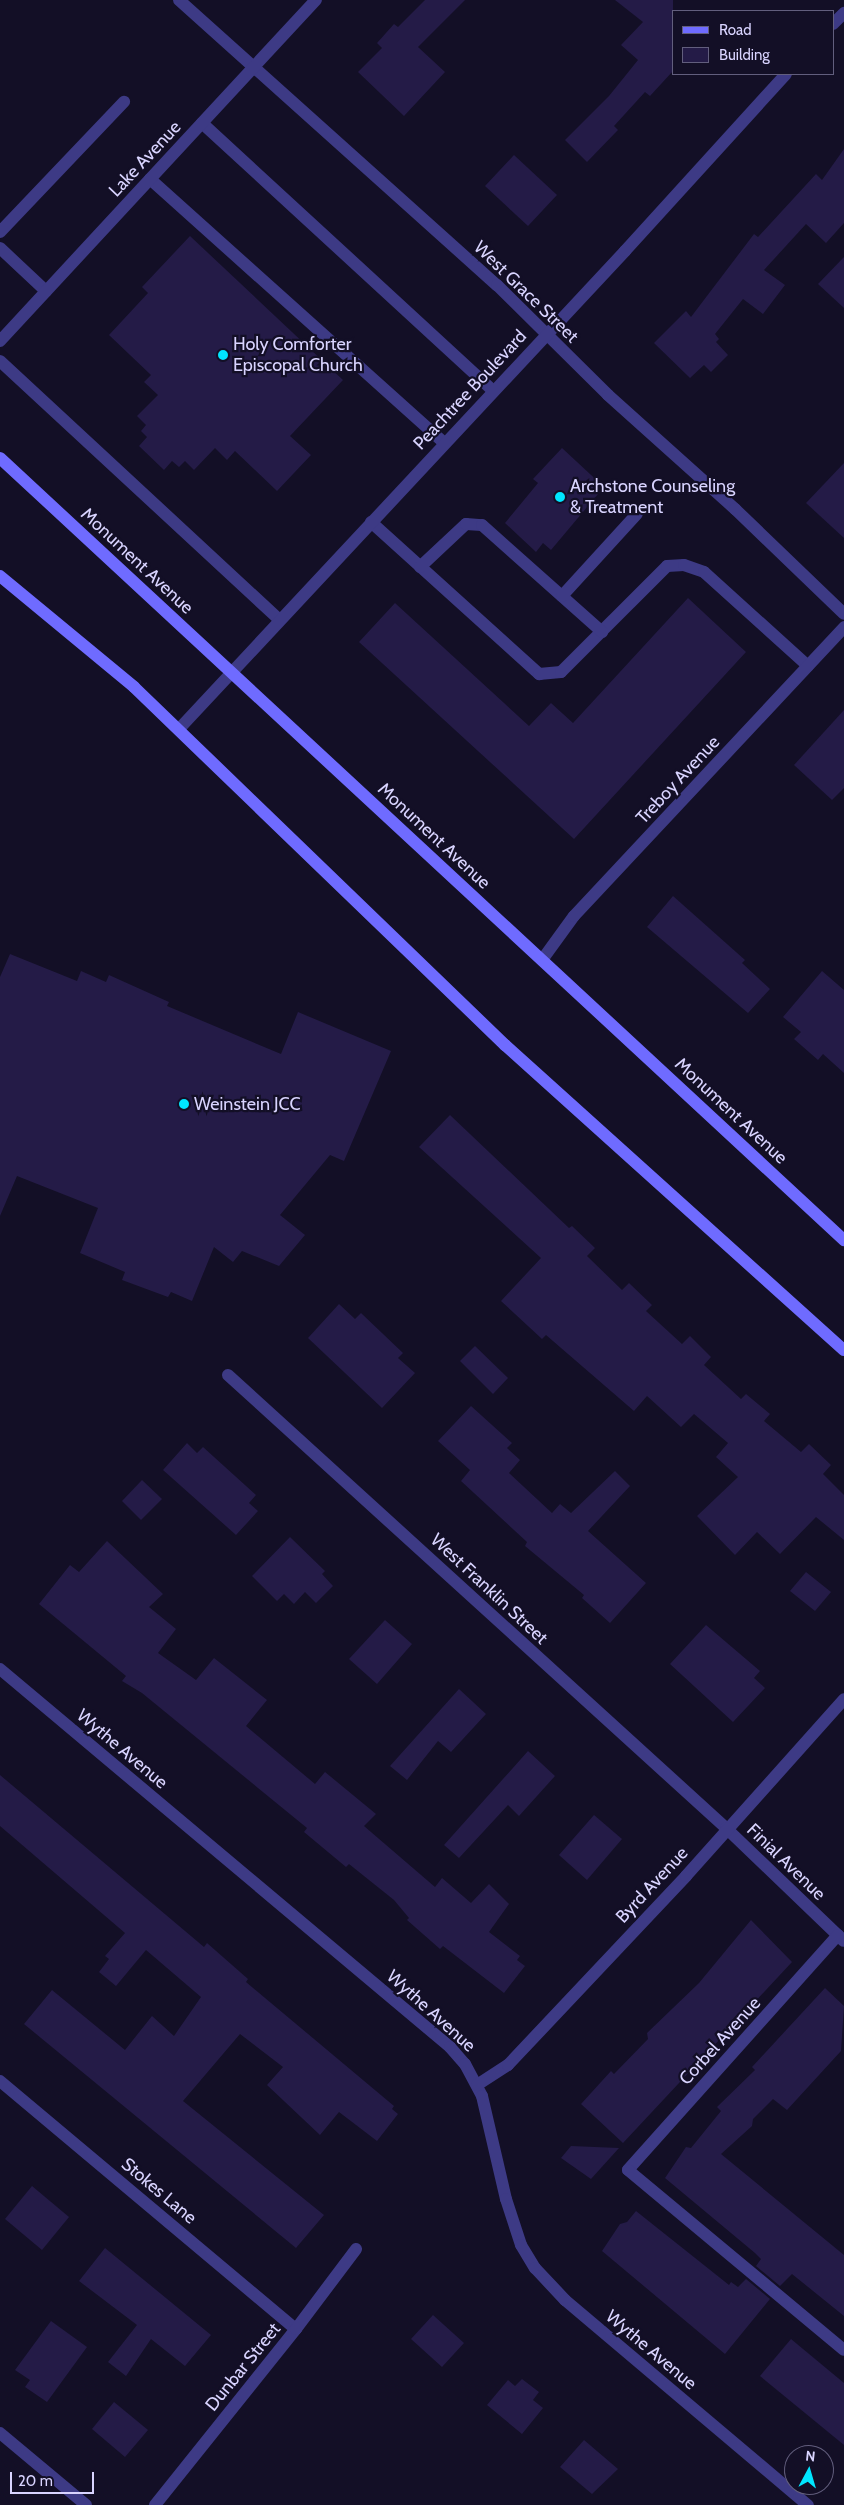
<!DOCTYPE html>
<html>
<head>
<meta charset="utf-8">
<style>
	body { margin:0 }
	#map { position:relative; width:844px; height:2505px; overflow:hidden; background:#130f26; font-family:Cabin,sans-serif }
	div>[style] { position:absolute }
	.building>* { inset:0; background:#241b47 }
	.lane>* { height:12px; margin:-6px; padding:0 6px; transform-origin:6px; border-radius:6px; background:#3d3a85 }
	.street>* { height:12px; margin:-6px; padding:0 6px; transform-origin:6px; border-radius:6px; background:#3d3a85 }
	.secondary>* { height:12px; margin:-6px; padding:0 6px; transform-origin:6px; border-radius:6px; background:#6f6bff }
	.dots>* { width:14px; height:14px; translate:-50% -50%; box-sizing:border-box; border:2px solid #130f26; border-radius:50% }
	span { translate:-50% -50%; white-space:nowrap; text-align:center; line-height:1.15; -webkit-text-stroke:4.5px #130f26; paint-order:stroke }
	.street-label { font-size:18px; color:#d9d4ff }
	.poi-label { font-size:18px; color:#d9d4ff }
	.left { translate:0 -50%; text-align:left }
	.legend { position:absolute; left:672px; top:10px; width:162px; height:65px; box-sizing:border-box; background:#130f26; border:1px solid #625e7d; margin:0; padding:6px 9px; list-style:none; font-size:15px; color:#d9d4ff }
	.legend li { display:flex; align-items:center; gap:10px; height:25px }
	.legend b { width:25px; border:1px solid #625e7d }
	.north { position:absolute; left:784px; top:2445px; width:50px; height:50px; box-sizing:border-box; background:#130f26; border:1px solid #625e7d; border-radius:50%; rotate:6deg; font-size:14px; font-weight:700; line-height:20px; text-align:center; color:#d9d4ff }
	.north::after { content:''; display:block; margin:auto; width:18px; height:22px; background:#00e5ff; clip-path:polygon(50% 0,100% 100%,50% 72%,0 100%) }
	.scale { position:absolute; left:10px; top:2472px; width:84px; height:22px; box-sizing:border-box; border:2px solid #d9d4ff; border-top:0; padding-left:6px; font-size:15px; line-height:18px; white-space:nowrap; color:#d9d4ff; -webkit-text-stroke:4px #130f26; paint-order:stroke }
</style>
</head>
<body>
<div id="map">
	<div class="building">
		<i style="clip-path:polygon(425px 0,465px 0,418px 47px,445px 72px,404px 116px,358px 72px,382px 48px,377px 43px,394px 24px,398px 27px)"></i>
		<i style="clip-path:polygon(615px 0,673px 0,673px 71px,650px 96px,645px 92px,614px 126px,618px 130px,587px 162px,565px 140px,609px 96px,638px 60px,621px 45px,643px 22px)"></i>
		<i style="clip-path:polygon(844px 149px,844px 223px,826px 243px,806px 224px,764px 270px,785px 285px,763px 314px,743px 299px,715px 334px,719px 339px,716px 342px,728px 355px,711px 372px,704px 365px,690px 378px,654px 343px,686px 311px,691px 317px,754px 234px,758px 237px,816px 174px,822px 180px)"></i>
		<i style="clip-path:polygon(514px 155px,557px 195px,528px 226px,485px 186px)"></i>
		<i style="clip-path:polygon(190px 236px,343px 380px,290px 436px,311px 455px,277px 491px,235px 451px,227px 460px,215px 448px,194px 470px,185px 461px,179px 467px,172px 461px,164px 470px,139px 446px,147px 437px,141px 431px,146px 425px,137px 416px,158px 395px,144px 382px,151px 375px,109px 335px,148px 293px,142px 287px)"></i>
		<i style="clip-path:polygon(844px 257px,844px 308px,818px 284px)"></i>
		<i style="clip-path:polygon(562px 448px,604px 487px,551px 550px,543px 543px,536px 552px,505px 523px,538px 483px,533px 479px)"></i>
		<i style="clip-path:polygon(844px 463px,844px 538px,806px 503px)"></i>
		<i style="clip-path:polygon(688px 598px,746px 652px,574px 839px,359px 642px,395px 603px,529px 726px,551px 703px,573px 723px)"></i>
		<i style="clip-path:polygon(844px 710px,844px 788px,832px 800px,794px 765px)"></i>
		<i style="clip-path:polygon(673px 896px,745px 960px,742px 963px,770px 989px,748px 1013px,647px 927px)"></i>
		<i style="clip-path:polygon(10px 954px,77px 981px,81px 971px,106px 982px,109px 975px,169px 1002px,167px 1006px,281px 1054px,298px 1012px,391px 1051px,344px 1161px,330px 1155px,280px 1215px,305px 1235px,279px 1266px,242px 1251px,233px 1262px,214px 1247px,192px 1301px,171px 1292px,168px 1297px,122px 1280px,125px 1272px,80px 1253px,98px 1208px,17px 1176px,0 1216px,0 977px)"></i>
		<i style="clip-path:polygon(822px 971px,844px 990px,844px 1073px,823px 1054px,818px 1060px,794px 1039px,801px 1032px,783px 1017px)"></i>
		<i style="clip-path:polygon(450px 1115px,569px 1228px,572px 1226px,595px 1248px,587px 1256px,622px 1290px,629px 1283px,652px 1305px,646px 1311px,682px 1344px,690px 1336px,711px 1357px,704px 1365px,741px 1399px,746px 1394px,770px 1414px,764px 1421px,801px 1452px,809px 1444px,831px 1465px,823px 1474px,844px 1495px,844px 1540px,816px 1517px,780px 1554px,757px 1532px,735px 1555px,697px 1516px,738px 1477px,716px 1457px,728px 1443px,694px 1414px,681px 1427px,647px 1396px,634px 1411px,546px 1335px,542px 1339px,501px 1301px,541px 1258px,419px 1147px)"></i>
		<i style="clip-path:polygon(339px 1304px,355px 1319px,361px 1313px,403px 1353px,398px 1358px,415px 1373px,382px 1408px,308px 1338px)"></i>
		<i style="clip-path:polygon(475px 1346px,508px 1378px,493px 1394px,460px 1361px)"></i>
		<i style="clip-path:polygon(471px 1406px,512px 1443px,507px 1448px,520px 1460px,509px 1473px,552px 1513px,560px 1504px,571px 1513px,615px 1471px,630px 1486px,588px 1531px,646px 1583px,610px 1623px,582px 1598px,584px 1595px,525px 1546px,527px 1542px,461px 1481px,470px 1470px,438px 1441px)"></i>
		<i style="clip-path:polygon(187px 1443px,197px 1453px,203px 1447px,256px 1495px,249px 1503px,258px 1511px,236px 1535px,163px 1470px)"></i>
		<i style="clip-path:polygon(142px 1480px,162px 1499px,141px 1520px,122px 1501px)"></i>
		<i style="clip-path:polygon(290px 1537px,325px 1571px,322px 1574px,333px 1586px,316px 1603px,305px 1592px,294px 1604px,284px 1594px,277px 1601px,252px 1576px)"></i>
		<i style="clip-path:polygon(107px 1541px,163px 1594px,149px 1607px,176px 1629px,158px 1653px,196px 1680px,214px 1658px,267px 1700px,246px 1726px,315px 1784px,325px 1772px,376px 1814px,364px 1826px,435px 1887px,442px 1878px,471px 1903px,489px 1884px,509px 1904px,489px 1932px,520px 1956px,517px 1960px,525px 1966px,504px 1993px,443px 1946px,440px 1949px,407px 1920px,409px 1918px,394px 1900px,349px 1864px,346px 1867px,304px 1832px,307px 1828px,142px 1693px,122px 1681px,126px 1676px,39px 1604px,70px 1565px,79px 1572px)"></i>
		<i style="clip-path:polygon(806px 1572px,831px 1592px,815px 1611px,790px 1591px)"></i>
		<i style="clip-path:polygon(385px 1620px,412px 1644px,377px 1684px,349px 1659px)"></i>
		<i style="clip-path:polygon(706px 1625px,760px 1671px,754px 1678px,765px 1688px,733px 1722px,670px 1664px)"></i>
		<i style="clip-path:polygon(459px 1689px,486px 1714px,451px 1752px,438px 1741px,407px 1780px,390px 1766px)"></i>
		<i style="clip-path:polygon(528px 1751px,555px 1776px,519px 1816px,508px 1805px,459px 1858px,444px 1845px)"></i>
		<i style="clip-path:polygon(0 1775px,204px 1947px,207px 1943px,248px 1979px,246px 1982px,394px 2106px,392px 2109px,398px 2114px,377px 2141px,339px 2112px,320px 2135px,267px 2085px,283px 2067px,240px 2034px,183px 2101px,324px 2215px,296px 2248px,24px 2024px,52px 1990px,125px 2050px,152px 2016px,174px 2036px,201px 1997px,146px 1950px,116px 1986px,99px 1972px,109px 1959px,105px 1956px,125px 1933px,0 1826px)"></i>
		<i style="clip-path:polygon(594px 1815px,622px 1839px,587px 1880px,559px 1855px)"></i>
		<i style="clip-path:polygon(751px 1920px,792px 1962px,623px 2143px,581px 2104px,611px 2071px,614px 2074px,648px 2039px,647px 2033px,699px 1983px)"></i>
		<i style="clip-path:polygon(825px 1988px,844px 2006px,841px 2051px,787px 2110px,773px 2099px,753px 2119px,752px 2126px,721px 2154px,844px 2255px,844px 2316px,792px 2274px,780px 2286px,756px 2266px,761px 2259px,755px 2253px,665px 2178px,686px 2147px,691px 2148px,721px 2111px,717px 2107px,755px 2070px,752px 2067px)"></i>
		<i style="clip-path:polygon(571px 2146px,619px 2148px,591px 2179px,561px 2158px)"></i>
		<i style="clip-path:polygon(32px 2186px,69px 2217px,42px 2250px,5px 2219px)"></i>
		<i style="clip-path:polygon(636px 2211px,729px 2285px,731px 2282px,738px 2287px,746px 2279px,770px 2299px,725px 2354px,602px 2251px,620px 2224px,627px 2222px)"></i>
		<i style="clip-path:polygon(105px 2248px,211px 2335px,185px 2366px,151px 2339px,126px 2376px,108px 2362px,137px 2325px,79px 2281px)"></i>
		<i style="clip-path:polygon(433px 2315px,464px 2343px,442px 2367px,411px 2339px)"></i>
		<i style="clip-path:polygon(51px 2321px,87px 2347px,47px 2402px,25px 2387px,30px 2380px,15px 2370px)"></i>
		<i style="clip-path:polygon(791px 2339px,844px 2383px,844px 2445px,760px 2376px)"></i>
		<i style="clip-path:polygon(522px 2379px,539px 2392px,533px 2400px,543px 2408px,522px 2434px,487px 2405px,508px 2380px,515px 2386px)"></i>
		<i style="clip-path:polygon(114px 2402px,148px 2430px,125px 2457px,92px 2429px)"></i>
		<i style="clip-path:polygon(584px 2440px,618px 2469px,592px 2494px,560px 2467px)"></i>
	</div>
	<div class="lane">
		<i style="left:202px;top:123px;width:396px;rotate:42.6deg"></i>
		<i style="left:150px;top:179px;width:395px;rotate:41.9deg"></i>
		<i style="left:0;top:232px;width:180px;rotate:-46.4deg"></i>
		<i style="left:0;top:248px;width:63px;rotate:43.1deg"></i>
		<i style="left:0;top:361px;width:381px;rotate:42.8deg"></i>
		<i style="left:371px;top:522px;width:227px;rotate:42.1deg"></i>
		<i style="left:539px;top:674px;width:22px;rotate:-5deg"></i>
		<i style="left:561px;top:672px;width:150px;rotate:-45deg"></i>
		<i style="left:667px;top:566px;width:17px;rotate:-3deg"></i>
		<i style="left:684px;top:565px;width:21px;rotate:19deg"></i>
		<i style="left:704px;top:572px;width:140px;rotate:42.1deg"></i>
		<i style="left:420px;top:567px;width:63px;rotate:-43.1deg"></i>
		<i style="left:466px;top:524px;width:16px;rotate:4deg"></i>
		<i style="left:482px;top:525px;width:161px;rotate:41.7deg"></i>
		<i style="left:562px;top:596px;width:111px;rotate:-47.6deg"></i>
	</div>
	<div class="street">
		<i style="left:179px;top:0;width:427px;rotate:41.9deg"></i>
		<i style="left:497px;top:285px;width:156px;rotate:44.7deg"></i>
		<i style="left:608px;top:395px;width:171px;rotate:41.9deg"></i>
		<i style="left:735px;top:509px;width:151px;rotate:43.9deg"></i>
		<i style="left:833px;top:24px;width:16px;rotate:-45deg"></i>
		<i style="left:0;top:341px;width:465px;rotate:-47.2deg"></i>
		<i style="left:179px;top:729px;width:654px;rotate:-46.98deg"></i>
		<i style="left:625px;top:251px;width:239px;rotate:-47.7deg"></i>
		<i style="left:542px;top:960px;width:54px;rotate:-54deg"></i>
		<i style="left:574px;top:916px;width:396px;rotate:-46.9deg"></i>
		<i style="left:228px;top:1375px;width:673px;rotate:42.29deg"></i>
		<i style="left:726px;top:1828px;width:163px;rotate:43.8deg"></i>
		<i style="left:0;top:1669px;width:588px;rotate:40.03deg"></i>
		<i style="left:450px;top:2047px;width:23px;rotate:49deg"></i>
		<i style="left:465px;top:2064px;width:36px;rotate:62deg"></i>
		<i style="left:482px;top:2096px;width:106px;rotate:76.9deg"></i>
		<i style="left:506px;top:2199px;width:48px;rotate:71.9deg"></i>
		<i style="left:521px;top:2245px;width:27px;rotate:59deg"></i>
		<i style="left:535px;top:2268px;width:44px;rotate:46.8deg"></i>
		<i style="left:565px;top:2300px;width:318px;rotate:40.2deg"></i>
		<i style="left:838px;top:1935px;width:315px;rotate:131.8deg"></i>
		<i style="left:628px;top:2170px;width:281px;rotate:39.8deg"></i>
		<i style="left:0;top:2081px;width:386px;rotate:40deg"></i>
		<i style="left:477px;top:2085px;width:37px;rotate:-33deg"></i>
		<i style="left:508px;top:2065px;width:260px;rotate:-46.7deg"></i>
		<i style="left:686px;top:1876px;width:237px;rotate:-48.2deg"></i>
		<i style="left:0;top:2433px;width:112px;rotate:39.9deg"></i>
		<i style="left:155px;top:2505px;width:226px;rotate:-51.3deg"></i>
		<i style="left:296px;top:2329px;width:100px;rotate:-53.1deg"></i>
	</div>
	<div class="secondary">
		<i style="left:0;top:458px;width:1151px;rotate:42.82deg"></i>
		<i style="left:0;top:576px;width:174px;rotate:39.6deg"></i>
		<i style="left:134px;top:687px;width:516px;rotate:43.98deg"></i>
		<i style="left:505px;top:1045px;width:456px;rotate:42deg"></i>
	</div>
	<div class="dots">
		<i style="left:223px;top:355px;background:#00e5ff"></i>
		<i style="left:560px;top:497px;background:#00e5ff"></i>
		<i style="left:184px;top:1104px;background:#00e5ff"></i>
	</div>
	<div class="street-label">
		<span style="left:145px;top:159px;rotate:-47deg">Lake Avenue</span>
		<span style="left:526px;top:292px;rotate:44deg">West Grace Street</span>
		<span style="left:470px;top:390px;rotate:-47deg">Peachtree Boulevard</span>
		<span style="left:137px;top:561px;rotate:43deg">Monument Avenue</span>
		<span style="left:678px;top:780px;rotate:-47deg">Treboy Avenue</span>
		<span style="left:434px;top:836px;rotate:43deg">Monument Avenue</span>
		<span style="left:731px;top:1111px;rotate:43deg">Monument Avenue</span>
		<span style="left:489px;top:1589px;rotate:43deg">West Franklin Street</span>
		<span style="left:122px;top:1749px;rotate:40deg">Wythe Avenue</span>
		<span style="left:786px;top:1862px;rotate:44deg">Finial Avenue</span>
		<span style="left:652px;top:1885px;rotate:-47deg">Byrd Avenue</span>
		<span style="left:431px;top:2011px;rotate:42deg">Wythe Avenue</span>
		<span style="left:720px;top:2041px;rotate:-48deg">Corbel Avenue</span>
		<span style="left:159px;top:2191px;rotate:40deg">Stokes Lane</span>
		<span style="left:651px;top:2350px;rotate:40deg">Wythe Avenue</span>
		<span style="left:243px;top:2367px;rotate:-51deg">Dunbar Street</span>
	</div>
	<div class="poi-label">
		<span class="left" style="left:233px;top:355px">Holy Comforter<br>Episcopal Church</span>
		<span class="left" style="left:570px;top:497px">Archstone Counseling<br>&amp; Treatment</span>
		<span class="left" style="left:194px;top:1104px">Weinstein JCC</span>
	</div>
	<ul class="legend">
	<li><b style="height:6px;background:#6f6bff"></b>Road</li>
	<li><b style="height:14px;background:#241b47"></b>Building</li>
	</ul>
	<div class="north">N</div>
	<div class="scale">20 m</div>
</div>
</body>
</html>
